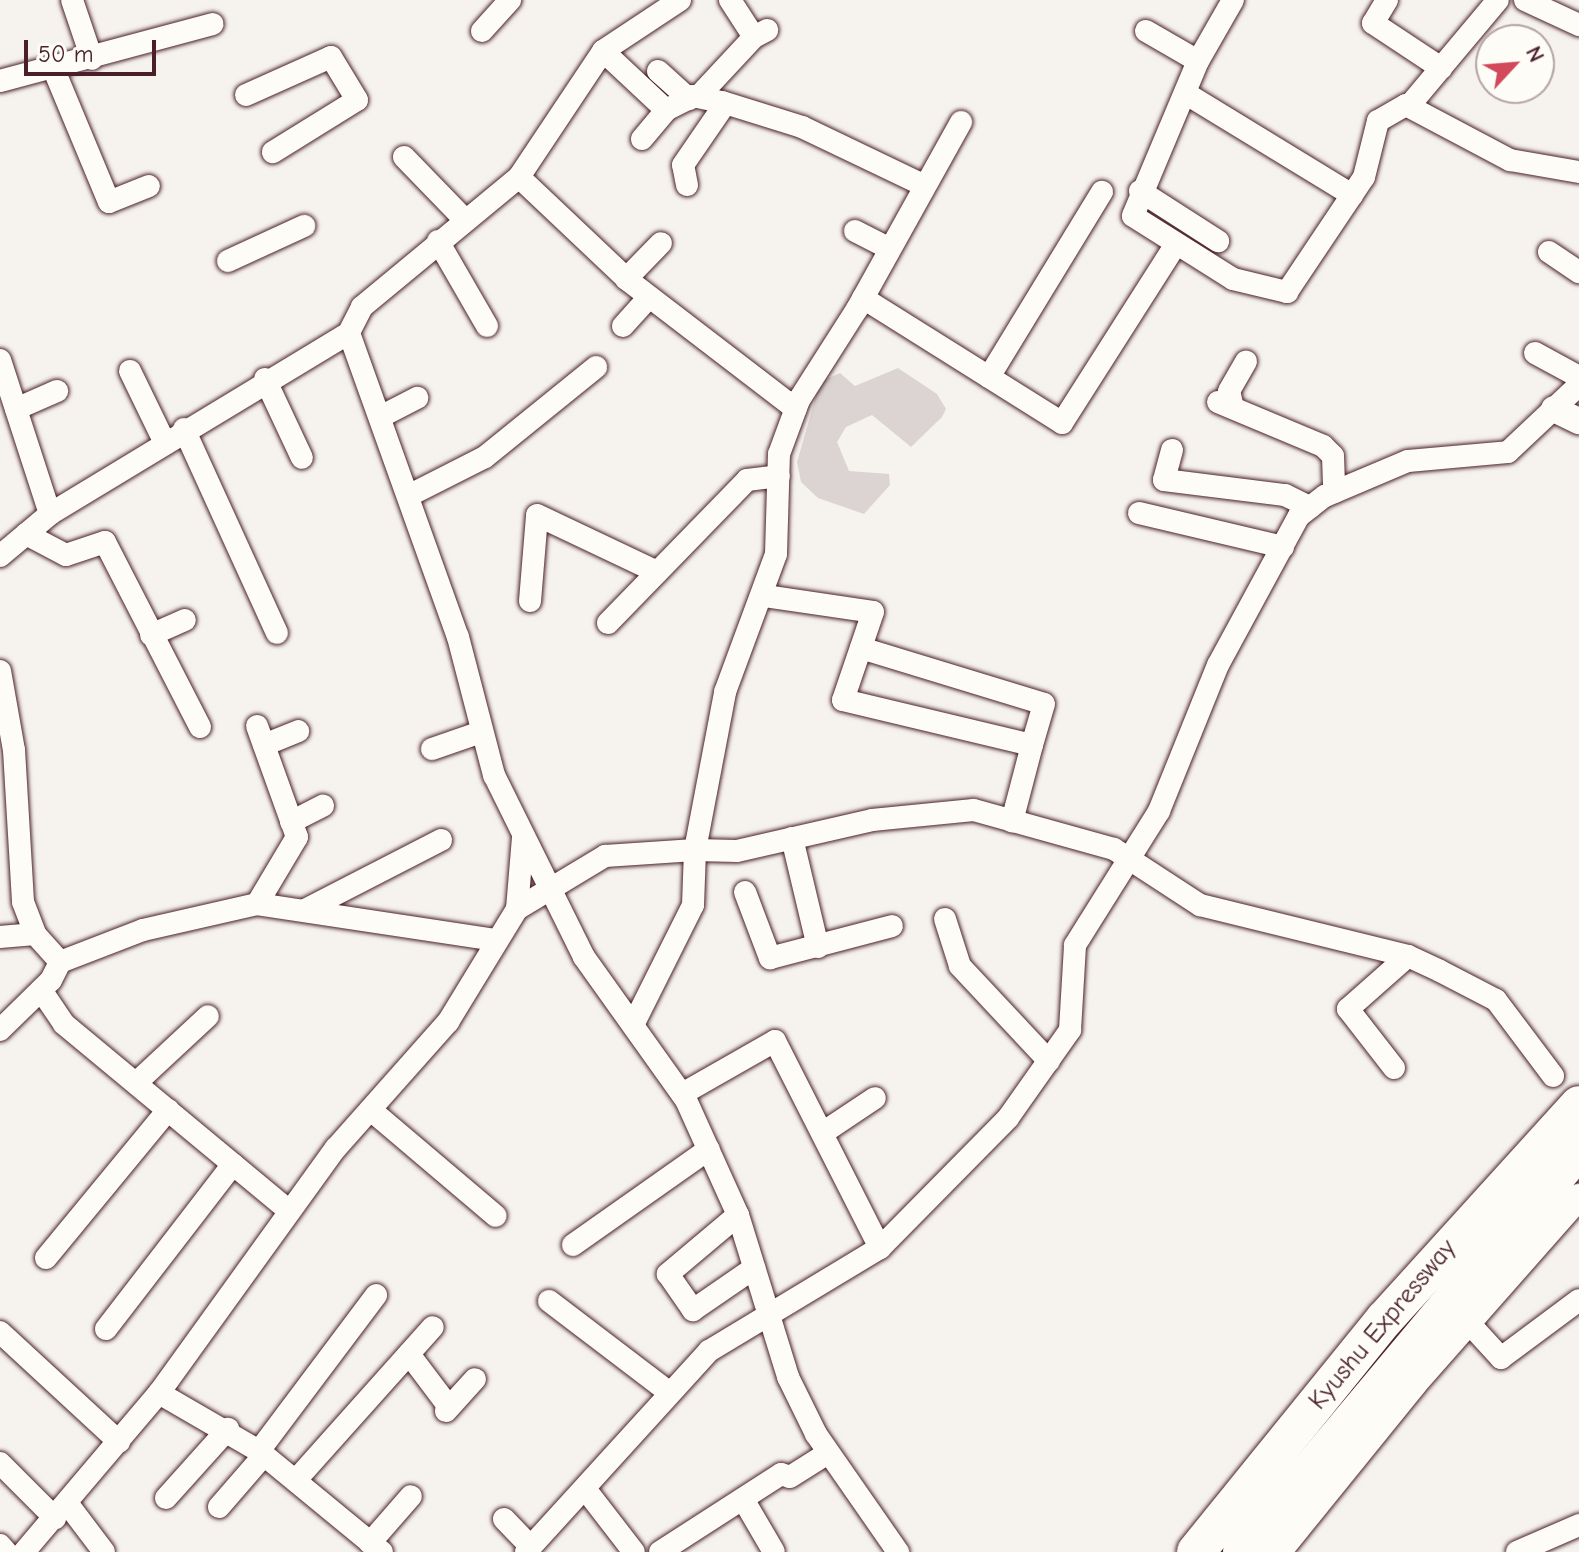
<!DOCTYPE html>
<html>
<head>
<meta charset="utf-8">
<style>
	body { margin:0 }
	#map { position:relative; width:1579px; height:1552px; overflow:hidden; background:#f6f3ef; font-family:"Comic Neue",sans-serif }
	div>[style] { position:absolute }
	.green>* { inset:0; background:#dcd4d2 }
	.roads { filter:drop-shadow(0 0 2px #4a1f2b) drop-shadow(0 0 2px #4a1f2b) }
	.minor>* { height:22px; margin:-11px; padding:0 11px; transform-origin:11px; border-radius:11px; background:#fdfcf7 }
	.tertiary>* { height:26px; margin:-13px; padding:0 13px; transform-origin:13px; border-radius:13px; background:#fdfcf7 }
	.motorway>* { height:38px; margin:-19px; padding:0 19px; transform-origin:19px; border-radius:19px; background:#fdfcf7 }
	span { translate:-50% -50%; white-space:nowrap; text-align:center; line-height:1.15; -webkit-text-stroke:8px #fdfcf7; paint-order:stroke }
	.street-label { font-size:26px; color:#4a1f2b }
	.north { position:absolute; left:1475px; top:24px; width:80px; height:80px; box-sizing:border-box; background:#fdfcf7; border:2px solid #b5a4a5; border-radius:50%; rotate:64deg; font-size:22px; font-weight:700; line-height:32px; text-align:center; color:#4a1f2b }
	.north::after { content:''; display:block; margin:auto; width:28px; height:36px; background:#d1495b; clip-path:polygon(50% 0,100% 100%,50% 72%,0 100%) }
	.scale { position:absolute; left:24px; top:40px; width:132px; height:36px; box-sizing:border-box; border:4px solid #4a1f2b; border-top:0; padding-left:10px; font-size:24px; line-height:28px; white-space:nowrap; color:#4a1f2b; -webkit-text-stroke:6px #fdfcf7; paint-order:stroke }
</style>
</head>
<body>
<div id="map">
	<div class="green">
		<i style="clip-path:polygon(898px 368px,937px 394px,946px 409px,942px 417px,911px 447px,872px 415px,846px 427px,837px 442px,849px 471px,889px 474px,890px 485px,864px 514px,818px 498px,801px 482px,797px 462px,820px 382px,840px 373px,855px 386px)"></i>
	</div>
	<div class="roads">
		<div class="minor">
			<i style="left:72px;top:0;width:62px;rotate:71.3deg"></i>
			<i style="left:680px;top:0;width:92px;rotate:146.5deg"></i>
			<i style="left:603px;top:51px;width:151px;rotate:123.7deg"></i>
			<i style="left:519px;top:177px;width:204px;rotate:140.4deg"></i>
			<i style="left:362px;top:307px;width:29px;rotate:117deg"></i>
			<i style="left:349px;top:333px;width:323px;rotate:70.3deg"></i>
			<i style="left:458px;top:637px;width:143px;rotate:75.4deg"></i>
			<i style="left:494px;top:775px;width:203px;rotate:63.7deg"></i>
			<i style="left:584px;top:957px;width:176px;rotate:54.5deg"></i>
			<i style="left:686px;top:1100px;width:126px;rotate:65.7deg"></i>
			<i style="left:738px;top:1215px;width:170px;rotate:72.8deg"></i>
			<i style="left:788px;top:1377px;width:64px;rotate:63.8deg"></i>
			<i style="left:816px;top:1434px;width:144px;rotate:55.2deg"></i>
			<i style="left:730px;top:0;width:44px;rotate:57deg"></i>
			<i style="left:754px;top:37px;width:15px;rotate:-28deg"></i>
			<i style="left:1233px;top:0;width:70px;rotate:119.8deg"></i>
			<i style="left:1198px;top:61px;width:168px;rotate:112.8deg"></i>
			<i style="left:1133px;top:216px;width:118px;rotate:32.2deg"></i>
			<i style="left:1233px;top:279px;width:56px;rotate:13.5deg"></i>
			<i style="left:1287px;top:292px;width:138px;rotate:-56.2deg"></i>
			<i style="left:1364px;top:177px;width:58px;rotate:-76deg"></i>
			<i style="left:1378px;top:121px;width:32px;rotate:-30deg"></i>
			<i style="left:1406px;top:105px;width:118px;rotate:27.9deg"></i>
			<i style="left:1510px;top:160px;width:70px;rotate:9.9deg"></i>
			<i style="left:1387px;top:0;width:27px;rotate:121deg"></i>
			<i style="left:1373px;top:23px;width:82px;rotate:33.5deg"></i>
			<i style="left:1525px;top:0;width:60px;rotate:24.8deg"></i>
			<i style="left:482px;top:31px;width:42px;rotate:-47.9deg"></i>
			<i style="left:1146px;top:31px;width:60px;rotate:30deg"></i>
			<i style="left:603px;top:51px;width:86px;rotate:43.1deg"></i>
			<i style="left:666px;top:110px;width:30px;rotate:-27deg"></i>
			<i style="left:693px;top:96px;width:30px;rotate:12deg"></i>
			<i style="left:722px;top:102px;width:84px;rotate:17.4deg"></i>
			<i style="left:802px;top:127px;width:134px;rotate:25.6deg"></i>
			<i style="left:54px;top:70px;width:143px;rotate:67.4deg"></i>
			<i style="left:109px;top:202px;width:43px;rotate:-21.8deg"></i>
			<i style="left:658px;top:71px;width:42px;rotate:42.1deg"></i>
			<i style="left:0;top:81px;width:220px;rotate:-15deg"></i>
			<i style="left:1185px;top:93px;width:196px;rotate:31.4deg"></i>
			<i style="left:246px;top:95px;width:93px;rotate:-24.1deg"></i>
			<i style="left:331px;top:57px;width:50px;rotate:58.8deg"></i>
			<i style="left:357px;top:100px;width:99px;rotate:148.2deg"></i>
			<i style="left:698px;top:97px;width:82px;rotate:-47deg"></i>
			<i style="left:1409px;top:106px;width:138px;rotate:-50deg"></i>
			<i style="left:642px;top:139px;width:38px;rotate:-50deg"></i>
			<i style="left:404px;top:157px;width:86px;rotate:45.9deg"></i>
			<i style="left:519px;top:177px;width:151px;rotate:43.4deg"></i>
			<i style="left:629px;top:281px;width:210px;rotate:37.5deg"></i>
			<i style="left:687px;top:185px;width:20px;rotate:-101deg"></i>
			<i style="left:683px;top:165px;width:74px;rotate:-55.5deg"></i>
			<i style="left:1140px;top:191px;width:93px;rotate:32.7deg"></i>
			<i style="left:855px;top:231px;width:39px;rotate:27deg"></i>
			<i style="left:438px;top:241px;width:98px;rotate:60deg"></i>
			<i style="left:1549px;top:252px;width:36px;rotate:34deg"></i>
			<i style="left:228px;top:261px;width:84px;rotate:-24.7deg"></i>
			<i style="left:626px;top:279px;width:50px;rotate:-45.8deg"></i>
			<i style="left:863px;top:298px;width:235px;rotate:32.1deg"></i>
			<i style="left:1062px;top:423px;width:209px;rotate:-57.5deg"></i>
			<i style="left:623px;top:326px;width:39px;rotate:-48deg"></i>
			<i style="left:1535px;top:353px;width:50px;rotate:28.6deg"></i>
			<i style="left:0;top:360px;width:162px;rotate:72deg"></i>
			<i style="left:130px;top:371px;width:80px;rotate:64.1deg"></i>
			<i style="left:989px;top:377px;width:217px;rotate:-58.6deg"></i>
			<i style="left:265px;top:379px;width:87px;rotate:64.9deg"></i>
			<i style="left:1218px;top:402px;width:114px;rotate:22.7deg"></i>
			<i style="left:1323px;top:446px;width:14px;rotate:45deg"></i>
			<i style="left:1333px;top:456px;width:36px;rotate:88deg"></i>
			<i style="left:1233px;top:408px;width:17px;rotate:-103deg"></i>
			<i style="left:1229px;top:391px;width:34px;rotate:-60deg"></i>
			<i style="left:16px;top:409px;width:45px;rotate:-23.7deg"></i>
			<i style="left:380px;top:417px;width:42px;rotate:-27.2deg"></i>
			<i style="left:184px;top:429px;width:224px;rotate:65.5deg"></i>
			<i style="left:1172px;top:450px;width:31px;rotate:105deg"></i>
			<i style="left:1164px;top:480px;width:122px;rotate:7.1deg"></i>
			<i style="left:1285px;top:495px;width:28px;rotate:26deg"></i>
			<i style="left:408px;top:496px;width:86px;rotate:-26.9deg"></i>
			<i style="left:485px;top:457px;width:143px;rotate:-39deg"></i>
			<i style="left:1139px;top:513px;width:148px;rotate:13.3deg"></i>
			<i style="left:26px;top:534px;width:45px;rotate:27.7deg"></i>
			<i style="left:66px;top:555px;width:41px;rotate:-18.4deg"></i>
			<i style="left:105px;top:542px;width:208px;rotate:62.8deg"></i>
			<i style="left:0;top:556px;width:65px;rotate:-40deg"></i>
			<i style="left:50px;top:514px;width:350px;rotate:-31.2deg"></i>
			<i style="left:765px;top:596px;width:109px;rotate:8.4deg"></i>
			<i style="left:873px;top:612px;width:93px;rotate:108.8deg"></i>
			<i style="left:843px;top:700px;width:194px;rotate:13.4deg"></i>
			<i style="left:1032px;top:745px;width:79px;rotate:104.7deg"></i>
			<i style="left:530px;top:601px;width:86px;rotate:-85.3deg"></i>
			<i style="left:537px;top:515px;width:133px;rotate:25.4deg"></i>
			<i style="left:608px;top:623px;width:199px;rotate:-45.8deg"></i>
			<i style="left:747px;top:480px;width:32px;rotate:-7deg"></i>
			<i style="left:151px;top:635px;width:37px;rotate:-24deg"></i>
			<i style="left:861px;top:648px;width:191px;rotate:17deg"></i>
			<i style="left:1044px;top:704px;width:43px;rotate:106.3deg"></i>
			<i style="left:0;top:671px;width:80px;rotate:80deg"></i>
			<i style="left:14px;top:750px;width:152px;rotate:86.6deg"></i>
			<i style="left:23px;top:902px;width:34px;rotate:69deg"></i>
			<i style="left:35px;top:934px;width:38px;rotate:48deg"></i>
			<i style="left:257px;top:726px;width:118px;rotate:70.2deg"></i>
			<i style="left:297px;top:837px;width:78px;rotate:120.8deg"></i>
			<i style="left:264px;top:745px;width:37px;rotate:-22deg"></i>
			<i style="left:432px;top:749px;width:49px;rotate:-19.2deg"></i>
			<i style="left:291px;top:822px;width:36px;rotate:-27deg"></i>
			<i style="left:792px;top:838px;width:112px;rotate:76.6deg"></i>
			<i style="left:745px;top:892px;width:71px;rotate:69.3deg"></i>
			<i style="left:770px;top:958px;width:126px;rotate:-14.7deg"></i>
			<i style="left:517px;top:909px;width:72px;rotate:-85.2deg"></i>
			<i style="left:305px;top:910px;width:153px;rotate:-27.2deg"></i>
			<i style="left:945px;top:919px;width:49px;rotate:72.3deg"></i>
			<i style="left:960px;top:966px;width:130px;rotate:46.9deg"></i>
			<i style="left:0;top:937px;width:35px;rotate:-5deg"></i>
			<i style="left:41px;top:990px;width:41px;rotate:55.9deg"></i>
			<i style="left:64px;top:1024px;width:291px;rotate:39.7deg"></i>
			<i style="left:633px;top:1025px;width:134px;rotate:-63.4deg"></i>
			<i style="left:693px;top:905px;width:55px;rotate:-87.9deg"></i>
			<i style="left:695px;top:850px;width:42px;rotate:1.4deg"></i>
			<i style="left:737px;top:851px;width:139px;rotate:-12.9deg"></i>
			<i style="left:872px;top:820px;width:102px;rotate:-5.6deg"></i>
			<i style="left:974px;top:810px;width:145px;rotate:15.6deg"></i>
			<i style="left:1114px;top:849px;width:103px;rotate:33.1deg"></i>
			<i style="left:1200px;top:905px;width:214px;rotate:13.8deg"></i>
			<i style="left:1408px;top:956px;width:35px;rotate:25deg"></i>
			<i style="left:1440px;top:971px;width:63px;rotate:27.4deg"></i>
			<i style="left:1496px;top:1000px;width:95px;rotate:53.1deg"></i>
			<i style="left:0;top:1030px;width:71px;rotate:-44.4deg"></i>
			<i style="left:51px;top:980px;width:20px;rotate:-63deg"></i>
			<i style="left:60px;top:962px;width:89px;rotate:-21.1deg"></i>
			<i style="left:143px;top:930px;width:117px;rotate:-12.8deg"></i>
			<i style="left:257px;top:904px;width:242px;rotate:8.6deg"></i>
			<i style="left:1394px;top:1068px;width:75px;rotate:-127.9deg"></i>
			<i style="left:1348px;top:1009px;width:80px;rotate:-41.5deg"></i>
			<i style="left:136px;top:1083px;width:98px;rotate:-42.9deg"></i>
			<i style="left:682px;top:1094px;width:107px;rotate:-29.7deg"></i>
			<i style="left:775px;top:1041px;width:232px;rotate:63.1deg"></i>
			<i style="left:372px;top:1111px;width:162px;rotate:40.3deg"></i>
			<i style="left:824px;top:1132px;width:61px;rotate:-33.7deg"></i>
			<i style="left:738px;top:1215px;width:92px;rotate:139.9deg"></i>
			<i style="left:668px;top:1274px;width:44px;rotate:55.2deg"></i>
			<i style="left:693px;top:1310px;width:74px;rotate:-34.5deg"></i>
			<i style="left:573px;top:1245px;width:166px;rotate:-35.2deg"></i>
			<i style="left:46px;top:1258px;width:192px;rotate:-50.5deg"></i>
			<i style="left:549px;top:1301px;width:148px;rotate:37.3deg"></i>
			<i style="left:1468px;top:1322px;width:49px;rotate:47.5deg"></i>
			<i style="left:1501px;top:1358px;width:97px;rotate:-36.6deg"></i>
			<i style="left:106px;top:1329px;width:208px;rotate:-52.4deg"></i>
			<i style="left:0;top:1332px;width:162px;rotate:42.7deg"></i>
			<i style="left:409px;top:1354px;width:66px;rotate:53deg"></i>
			<i style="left:159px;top:1393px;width:116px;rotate:30.1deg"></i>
			<i style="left:259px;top:1451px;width:159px;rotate:39.4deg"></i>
			<i style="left:446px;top:1411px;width:43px;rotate:-47.8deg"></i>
			<i style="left:259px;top:1451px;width:195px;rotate:-53.1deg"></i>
			<i style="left:0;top:1463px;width:78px;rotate:45deg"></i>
			<i style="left:296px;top:1480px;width:205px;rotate:-48.2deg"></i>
			<i style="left:586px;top:1490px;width:78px;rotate:52.3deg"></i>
			<i style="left:166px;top:1498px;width:93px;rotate:-48.1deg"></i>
			<i style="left:743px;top:1499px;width:61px;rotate:59.7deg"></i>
			<i style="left:67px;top:1503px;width:61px;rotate:52.9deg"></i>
			<i style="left:219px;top:1507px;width:69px;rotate:-49.1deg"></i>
			<i style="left:504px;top:1519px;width:39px;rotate:46deg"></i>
			<i style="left:370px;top:1543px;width:62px;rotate:-48.9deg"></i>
			<i style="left:0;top:1545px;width:9px;rotate:49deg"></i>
			<i style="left:24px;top:1552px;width:209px;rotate:-49.7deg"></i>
			<i style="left:159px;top:1393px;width:302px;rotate:-54.2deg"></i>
			<i style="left:336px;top:1148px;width:169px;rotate:-48.4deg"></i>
			<i style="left:448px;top:1022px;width:132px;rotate:-58.6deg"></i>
			<i style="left:517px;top:909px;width:103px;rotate:-31.1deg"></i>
			<i style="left:605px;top:856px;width:90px;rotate:-3.8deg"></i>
			<i style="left:695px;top:850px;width:161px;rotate:-79.2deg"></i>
			<i style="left:725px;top:692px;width:147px;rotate:-69.7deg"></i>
			<i style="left:776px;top:554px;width:100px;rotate:-88.3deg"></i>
			<i style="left:779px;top:454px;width:58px;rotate:-69.7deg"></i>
			<i style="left:799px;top:400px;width:108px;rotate:-57.5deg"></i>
			<i style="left:857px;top:309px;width:214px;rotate:-60.9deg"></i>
			<i style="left:526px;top:1552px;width:272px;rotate:-47.7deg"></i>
			<i style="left:709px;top:1351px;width:200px;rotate:-31.1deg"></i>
			<i style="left:880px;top:1248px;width:182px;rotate:-45.4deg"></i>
			<i style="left:1008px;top:1118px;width:108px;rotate:-54.8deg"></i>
			<i style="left:1070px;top:1030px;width:85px;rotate:-86.6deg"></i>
			<i style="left:1075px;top:945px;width:158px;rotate:-57.9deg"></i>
			<i style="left:1159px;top:811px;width:157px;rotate:-68deg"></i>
			<i style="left:1218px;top:665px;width:170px;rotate:-61.5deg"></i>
			<i style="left:1299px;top:516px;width:33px;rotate:-38deg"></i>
			<i style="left:1325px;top:496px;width:90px;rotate:-22.9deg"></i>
			<i style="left:1408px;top:461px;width:100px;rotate:-5.1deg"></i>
			<i style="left:1508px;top:452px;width:98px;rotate:-43.3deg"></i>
			<i style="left:660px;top:1552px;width:144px;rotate:-32.8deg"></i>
			<i style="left:781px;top:1474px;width:9px;rotate:18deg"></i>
			<i style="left:790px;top:1477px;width:45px;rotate:-32.3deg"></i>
			<i style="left:1517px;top:1552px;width:68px;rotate:-23.5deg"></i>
		</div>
		<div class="tertiary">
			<i style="left:1554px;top:409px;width:28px;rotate:26deg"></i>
			<i style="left:1278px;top:1552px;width:215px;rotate:-51deg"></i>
			<i style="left:1413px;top:1385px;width:251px;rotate:-48.6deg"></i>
		</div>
		<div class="motorway">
			<i style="left:1196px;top:1552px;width:299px;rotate:-51deg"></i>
			<i style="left:1384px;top:1320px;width:290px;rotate:-47.8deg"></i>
			<i style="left:1242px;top:1552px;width:525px;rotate:-50.1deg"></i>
		</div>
	</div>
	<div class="street-label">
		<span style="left:1383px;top:1325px;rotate:-50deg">Kyushu Expressway</span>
	</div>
	<div class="north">N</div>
	<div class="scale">50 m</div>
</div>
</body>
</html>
